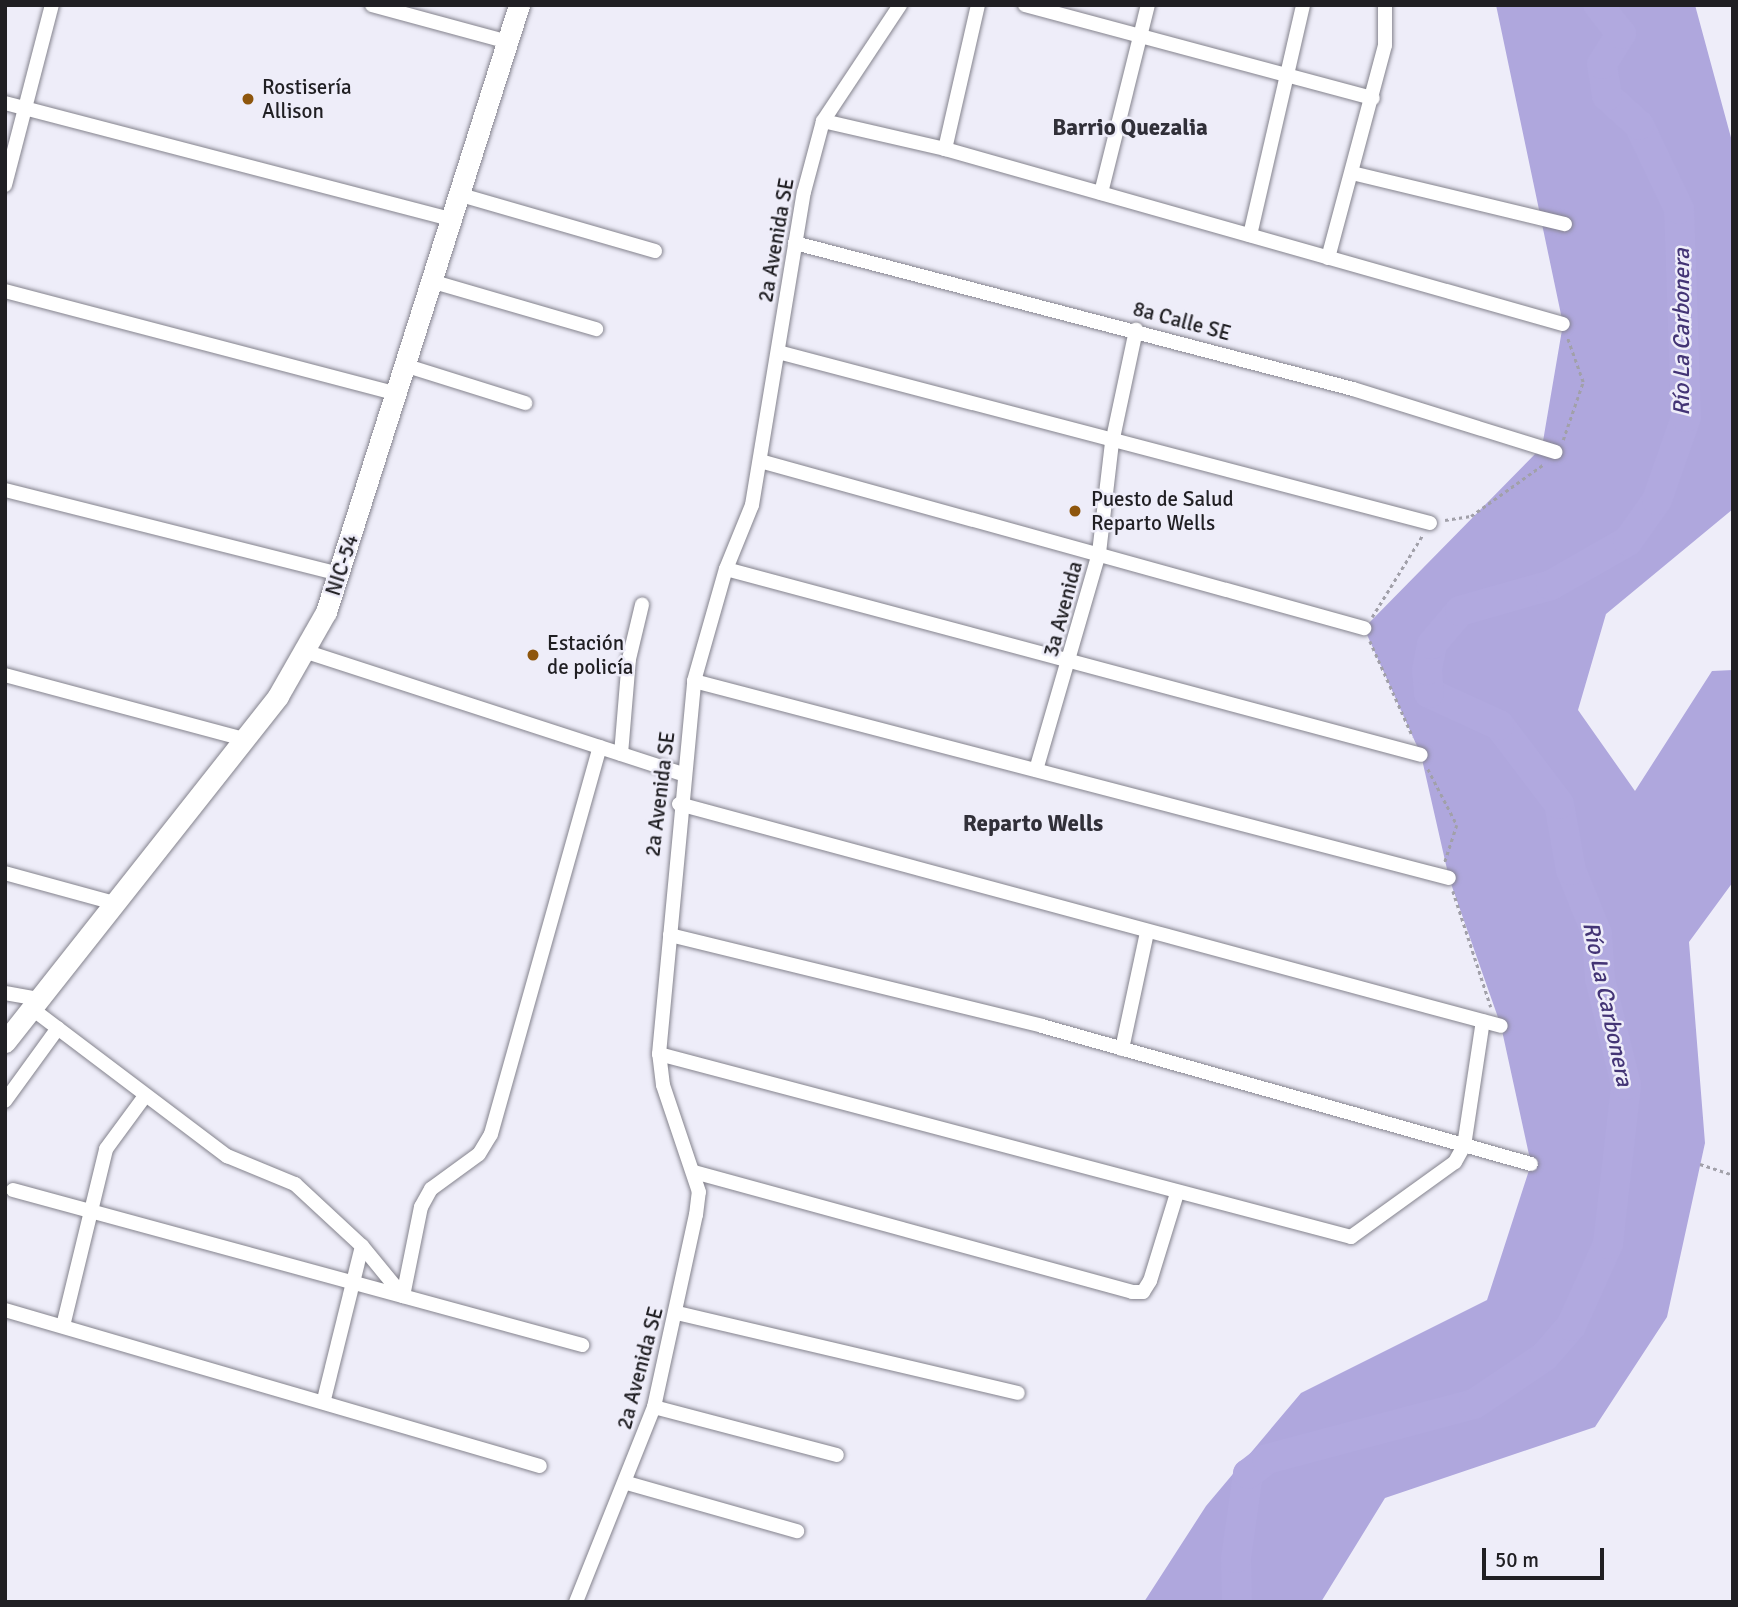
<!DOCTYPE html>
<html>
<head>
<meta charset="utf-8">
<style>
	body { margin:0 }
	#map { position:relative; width:1738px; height:1607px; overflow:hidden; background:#eeedf9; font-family:Signika,sans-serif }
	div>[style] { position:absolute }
	.forest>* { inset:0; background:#afa7dd }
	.river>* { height:30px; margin:-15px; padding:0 15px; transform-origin:15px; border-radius:15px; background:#b1a9df }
	.path>* { height:2.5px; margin-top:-1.25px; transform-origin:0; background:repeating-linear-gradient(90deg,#a1a0a9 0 3.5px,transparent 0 7px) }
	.roads { filter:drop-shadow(0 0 2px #84838d) drop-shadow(0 0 2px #84838d) }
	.street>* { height:14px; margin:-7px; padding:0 7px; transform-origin:7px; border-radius:7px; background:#fff }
	.secondary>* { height:21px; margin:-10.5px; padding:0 10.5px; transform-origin:10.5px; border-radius:10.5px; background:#fff }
	.dots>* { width:19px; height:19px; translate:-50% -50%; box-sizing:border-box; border:4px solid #eeedf9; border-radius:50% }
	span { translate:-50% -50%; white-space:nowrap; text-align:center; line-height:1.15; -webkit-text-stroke:5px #eeedf9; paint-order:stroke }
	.poi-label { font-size:21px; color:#201f23 }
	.left { translate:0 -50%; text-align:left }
	.street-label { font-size:21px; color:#201f23 }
	.neighbourhood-label { font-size:23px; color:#313039; font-weight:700 }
	.water-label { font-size:23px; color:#433475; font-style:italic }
	.frame { position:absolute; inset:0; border:7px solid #201f23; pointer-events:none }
	.scale { position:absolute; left:1482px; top:1548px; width:122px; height:32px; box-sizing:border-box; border:4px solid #201f23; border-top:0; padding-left:9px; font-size:21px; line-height:24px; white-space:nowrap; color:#201f23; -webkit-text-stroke:5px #eeedf9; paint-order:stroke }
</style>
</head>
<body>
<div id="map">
	<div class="forest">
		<i style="clip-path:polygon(1496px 5px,1695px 5px,1733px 145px,1733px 509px,1606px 614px,1578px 710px,1635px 791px,1712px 671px,1733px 670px,1733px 882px,1689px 942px,1705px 1143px,1667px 1317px,1595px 1427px,1385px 1498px,1321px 1602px,1144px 1602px,1206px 1506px,1301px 1393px,1487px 1300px,1531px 1164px,1501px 1026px,1449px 878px,1421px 755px,1364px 628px,1542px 447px,1563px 324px)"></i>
	</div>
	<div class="river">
		<i style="left:1237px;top:1602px;width:44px;rotate:-91.3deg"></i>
		<i style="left:1236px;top:1558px;width:85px;rotate:-81.9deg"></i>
		<i style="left:1248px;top:1474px;width:24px;rotate:-38deg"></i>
		<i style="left:1267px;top:1459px;width:214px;rotate:-14.9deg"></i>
		<i style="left:1474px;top:1404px;width:84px;rotate:-33.9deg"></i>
		<i style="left:1544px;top:1357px;width:41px;rotate:-48.9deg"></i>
		<i style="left:1571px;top:1326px;width:90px;rotate:-65.7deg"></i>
		<i style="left:1608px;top:1244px;width:160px;rotate:-83.5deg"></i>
		<i style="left:1626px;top:1085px;width:109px;rotate:-103.8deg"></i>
		<i style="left:1600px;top:979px;width:45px;rotate:-93.8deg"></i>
		<i style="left:1597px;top:934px;width:69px;rotate:-112.1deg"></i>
		<i style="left:1571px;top:870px;width:67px;rotate:-100.3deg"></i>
		<i style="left:1559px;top:804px;width:99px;rotate:-127.2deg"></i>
		<i style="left:1499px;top:725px;width:77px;rotate:-155.4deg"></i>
		<i style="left:1429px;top:693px;width:23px;rotate:-95deg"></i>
		<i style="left:1427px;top:670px;width:26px;rotate:-79deg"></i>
		<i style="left:1432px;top:644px;width:43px;rotate:-49.7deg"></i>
		<i style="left:1460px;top:611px;width:95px;rotate:-15.9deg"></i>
		<i style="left:1551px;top:585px;width:89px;rotate:-29.7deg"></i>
		<i style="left:1628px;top:541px;width:50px;rotate:-54.7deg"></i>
		<i style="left:1657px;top:500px;width:88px;rotate:-70.7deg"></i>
		<i style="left:1686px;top:417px;width:208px;rotate:-91.9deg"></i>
		<i style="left:1679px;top:209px;width:93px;rotate:-115.5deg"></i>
		<i style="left:1639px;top:125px;width:43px;rotate:-137.8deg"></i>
		<i style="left:1607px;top:96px;width:32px;rotate:-99deg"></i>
		<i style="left:1602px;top:64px;width:36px;rotate:-58deg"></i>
		<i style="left:1621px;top:34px;width:37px;rotate:-128deg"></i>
	</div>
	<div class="path">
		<i style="left:1563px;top:440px;width:61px;rotate:-71deg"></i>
		<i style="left:1583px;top:382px;width:48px;rotate:-109.6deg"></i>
		<i style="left:1445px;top:520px;width:26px;rotate:-9deg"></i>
		<i style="left:1471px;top:516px;width:90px;rotate:-35.5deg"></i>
		<i style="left:1372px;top:617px;width:95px;rotate:-58.3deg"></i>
		<i style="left:1370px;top:641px;width:105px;rotate:65.9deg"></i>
		<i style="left:1428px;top:769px;width:63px;rotate:62.6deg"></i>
		<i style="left:1457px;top:825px;width:39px;rotate:108deg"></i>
		<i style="left:1453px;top:891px;width:122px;rotate:71.9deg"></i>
		<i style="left:1700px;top:1164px;width:35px;rotate:18deg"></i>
	</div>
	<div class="roads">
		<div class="street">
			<i style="left:372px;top:5px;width:141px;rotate:15.2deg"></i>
			<i style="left:1025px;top:5px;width:360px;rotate:15deg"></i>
			<i style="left:5px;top:103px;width:463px;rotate:14.6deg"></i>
			<i style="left:823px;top:121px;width:125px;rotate:12.9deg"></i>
			<i style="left:945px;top:149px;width:642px;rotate:15.81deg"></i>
			<i style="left:945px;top:149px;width:148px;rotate:-77.1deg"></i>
			<i style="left:1352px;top:173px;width:219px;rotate:13.5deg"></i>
			<i style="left:5px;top:185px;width:186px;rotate:-75.4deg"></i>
			<i style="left:1101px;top:193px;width:194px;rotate:-76deg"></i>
			<i style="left:461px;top:195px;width:202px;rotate:16.1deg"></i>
			<i style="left:1250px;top:235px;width:236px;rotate:-77deg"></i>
			<i style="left:795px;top:243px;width:577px;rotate:14.66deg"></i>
			<i style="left:1353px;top:389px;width:212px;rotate:17.3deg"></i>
			<i style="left:1328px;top:258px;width:220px;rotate:-75deg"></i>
			<i style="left:1385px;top:45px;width:40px;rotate:-90deg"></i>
			<i style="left:434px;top:282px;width:169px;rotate:16.2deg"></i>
			<i style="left:5px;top:291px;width:407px;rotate:14.7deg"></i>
			<i style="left:778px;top:352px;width:674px;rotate:14.7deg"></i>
			<i style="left:407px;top:366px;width:124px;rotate:17.4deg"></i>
			<i style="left:760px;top:461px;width:627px;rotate:15.46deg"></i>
			<i style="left:5px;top:490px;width:344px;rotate:14.1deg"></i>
			<i style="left:726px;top:569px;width:719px;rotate:14.98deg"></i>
			<i style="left:304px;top:651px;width:398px;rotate:18deg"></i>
			<i style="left:5px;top:675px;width:247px;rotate:15deg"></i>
			<i style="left:694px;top:681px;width:780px;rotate:14.62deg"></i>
			<i style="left:621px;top:754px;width:95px;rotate:-85.2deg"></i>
			<i style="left:629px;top:659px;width:56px;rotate:-76.5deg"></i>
			<i style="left:1036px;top:770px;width:226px;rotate:-73.8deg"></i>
			<i style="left:1099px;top:553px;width:111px;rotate:-83.3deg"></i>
			<i style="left:1112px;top:443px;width:116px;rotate:-78deg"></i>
			<i style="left:679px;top:804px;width:851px;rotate:15.11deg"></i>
			<i style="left:5px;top:873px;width:113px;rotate:15.4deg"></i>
			<i style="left:670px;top:935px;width:383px;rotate:13.7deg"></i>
			<i style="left:1042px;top:1026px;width:508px;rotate:15.76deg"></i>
			<i style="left:5px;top:993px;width:35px;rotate:10deg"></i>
			<i style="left:31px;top:1008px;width:246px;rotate:37.1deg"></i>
			<i style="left:227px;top:1156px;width:74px;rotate:22.4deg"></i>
			<i style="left:295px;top:1184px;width:91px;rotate:42.8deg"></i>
			<i style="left:362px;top:1246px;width:159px;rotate:103.9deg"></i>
			<i style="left:1122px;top:1049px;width:120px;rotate:-77.9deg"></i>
			<i style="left:659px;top:1054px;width:716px;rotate:14.81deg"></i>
			<i style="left:1351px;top:1237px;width:128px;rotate:-35.8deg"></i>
			<i style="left:1455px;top:1162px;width:18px;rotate:-61deg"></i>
			<i style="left:1464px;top:1146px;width:126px;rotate:-81.4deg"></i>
			<i style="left:5px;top:1101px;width:90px;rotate:-54deg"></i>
			<i style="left:694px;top:1172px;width:454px;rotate:15.3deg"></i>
			<i style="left:1132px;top:1292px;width:11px"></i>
			<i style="left:1143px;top:1292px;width:13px;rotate:-58deg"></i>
			<i style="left:1150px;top:1281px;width:92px;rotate:-72.9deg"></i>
			<i style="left:13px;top:1190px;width:590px;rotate:15.24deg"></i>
			<i style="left:362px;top:1246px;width:65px;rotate:50.6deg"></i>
			<i style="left:403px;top:1296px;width:91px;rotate:-78.6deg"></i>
			<i style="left:421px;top:1207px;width:21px;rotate:-61deg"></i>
			<i style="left:431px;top:1189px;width:59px;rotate:-36.1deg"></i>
			<i style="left:479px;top:1154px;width:23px;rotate:-59deg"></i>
			<i style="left:491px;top:1134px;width:402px;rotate:-74.3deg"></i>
			<i style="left:5px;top:1310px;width:557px;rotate:16.26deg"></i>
			<i style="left:677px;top:1313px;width:350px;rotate:13.2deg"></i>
			<i style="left:63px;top:1326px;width:182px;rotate:-76.3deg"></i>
			<i style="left:106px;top:1149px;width:66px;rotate:-53.7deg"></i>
			<i style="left:654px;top:1407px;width:189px;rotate:14.7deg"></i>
			<i style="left:627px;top:1483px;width:177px;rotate:15.8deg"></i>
			<i style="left:576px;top:1602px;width:210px;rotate:-68.2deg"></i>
			<i style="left:654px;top:1407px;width:197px;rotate:-77.7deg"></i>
			<i style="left:696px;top:1215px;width:23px;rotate:-83deg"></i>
			<i style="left:699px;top:1192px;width:113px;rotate:-108.6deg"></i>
			<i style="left:663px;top:1085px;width:31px;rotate:-97deg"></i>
			<i style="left:659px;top:1054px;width:375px;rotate:-84.6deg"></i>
			<i style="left:694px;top:681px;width:116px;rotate:-74.1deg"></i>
			<i style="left:726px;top:569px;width:69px;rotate:-67.9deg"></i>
			<i style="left:752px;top:505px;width:317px;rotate:-80.6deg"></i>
			<i style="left:804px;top:192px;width:73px;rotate:-75deg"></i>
			<i style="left:823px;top:121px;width:139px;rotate:-56.4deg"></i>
		</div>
		<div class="secondary">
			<i style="left:5px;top:1042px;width:441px;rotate:-51.7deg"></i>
			<i style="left:278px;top:696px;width:97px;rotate:-60.3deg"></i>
			<i style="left:326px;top:612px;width:637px;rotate:-72.36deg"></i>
		</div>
	</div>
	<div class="dots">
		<i style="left:248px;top:99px;background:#8e560d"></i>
		<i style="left:1075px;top:511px;background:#8e560d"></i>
		<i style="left:533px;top:655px;background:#8e560d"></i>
	</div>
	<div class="poi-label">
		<span class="left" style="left:262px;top:99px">Rostisería<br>Allison</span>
		<span class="left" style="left:1091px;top:511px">Puesto de Salud<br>Reparto Wells</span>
		<span class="left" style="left:547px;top:655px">Estación<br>de policía</span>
	</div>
	<div class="street-label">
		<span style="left:776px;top:240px;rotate:-80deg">2a Avenida SE</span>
		<span style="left:1182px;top:321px;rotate:15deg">8a Calle SE</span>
		<span style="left:342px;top:565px;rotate:-72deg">NIC-54</span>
		<span style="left:1063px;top:609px;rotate:-75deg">3a Avenida</span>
		<span style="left:660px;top:794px;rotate:-83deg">2a Avenida SE</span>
		<span style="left:640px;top:1368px;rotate:-75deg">2a Avenida SE</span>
	</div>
	<div class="neighbourhood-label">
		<span style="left:1130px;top:128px">Barrio Quezalia</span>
		<span style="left:1033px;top:824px">Reparto Wells</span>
	</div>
	<div class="water-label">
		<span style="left:1682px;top:332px;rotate:-90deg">Río La Carbonera</span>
		<span style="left:1607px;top:1004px;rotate:78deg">Río La Carbonera</span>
	</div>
	<div class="frame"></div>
	<div class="scale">50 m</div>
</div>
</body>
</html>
